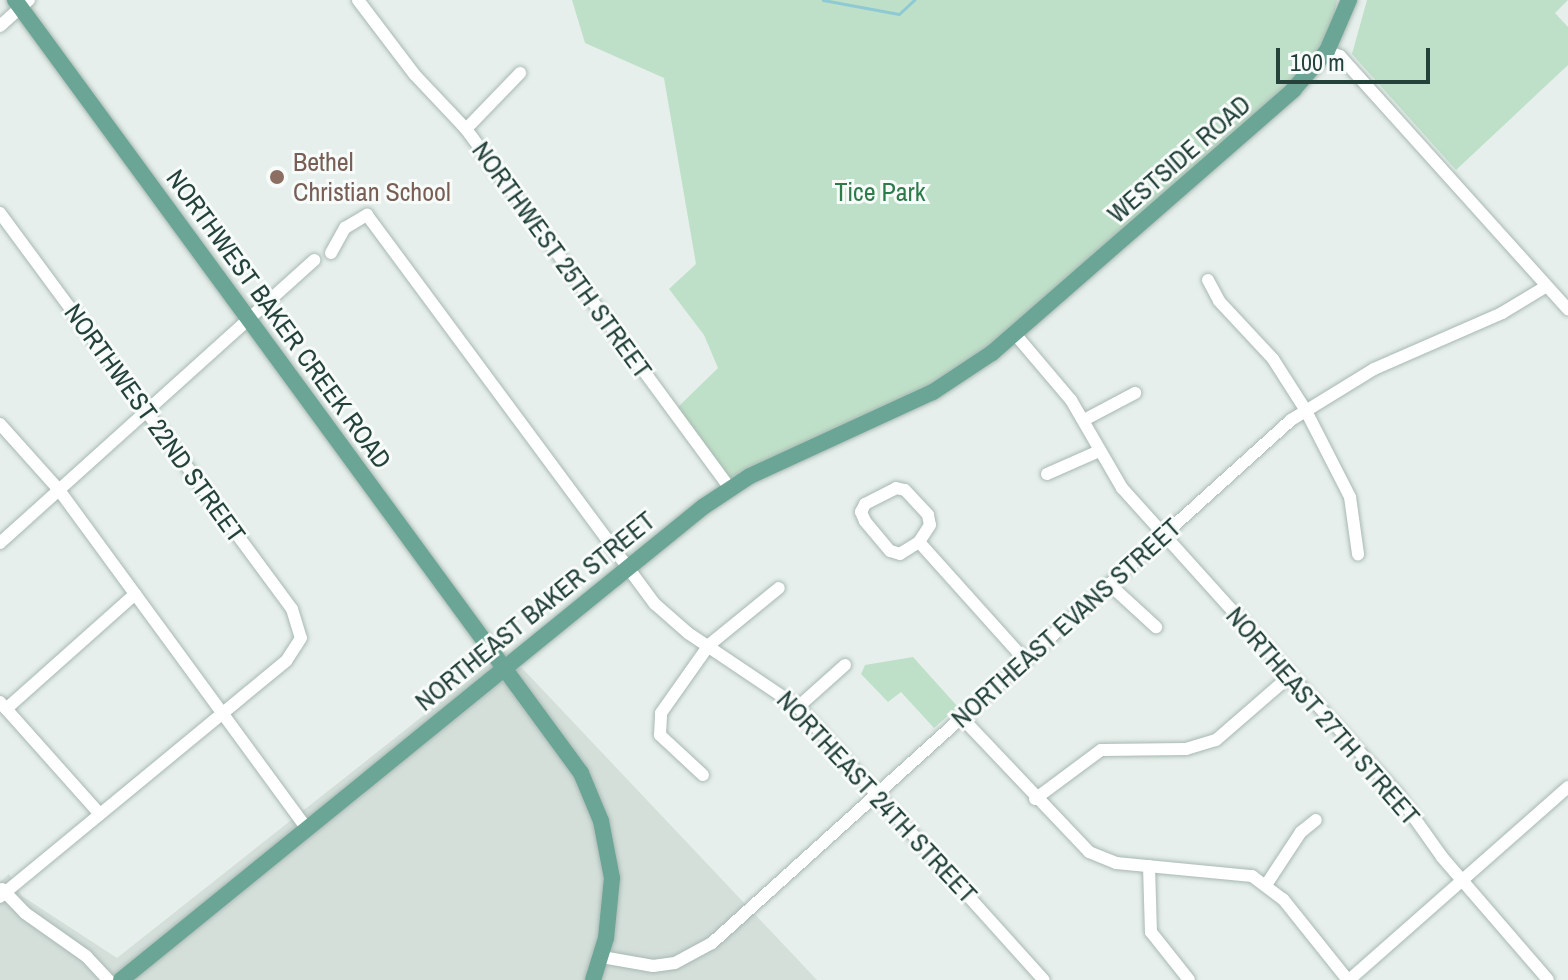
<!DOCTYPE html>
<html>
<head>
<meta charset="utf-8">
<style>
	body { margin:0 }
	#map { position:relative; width:1568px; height:980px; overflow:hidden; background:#e6efeb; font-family:"Archivo Narrow",sans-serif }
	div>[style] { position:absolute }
	.built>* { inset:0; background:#d4dfda }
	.green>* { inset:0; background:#bfe0c8 }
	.stream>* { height:3px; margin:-1.5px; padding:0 1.5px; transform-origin:1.5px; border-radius:1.5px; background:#8ec9d4 }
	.roads { filter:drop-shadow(0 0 2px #a8b8b2) drop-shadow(0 0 2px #a8b8b2) }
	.minor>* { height:12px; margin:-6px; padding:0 6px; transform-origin:6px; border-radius:6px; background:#fff }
	.major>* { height:16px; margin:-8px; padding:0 8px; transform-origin:8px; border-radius:8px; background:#6aa596 }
	.dots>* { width:22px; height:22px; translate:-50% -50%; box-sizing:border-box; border:4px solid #f7fbf9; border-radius:50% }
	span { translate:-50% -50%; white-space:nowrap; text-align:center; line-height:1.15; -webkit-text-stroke:6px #f7fbf9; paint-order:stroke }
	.street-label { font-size:26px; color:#24423a }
	.education-label { font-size:26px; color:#785e54 }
	.left { translate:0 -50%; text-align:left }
	.park-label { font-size:26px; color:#2d7a4b }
	.scale { position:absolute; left:1276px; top:48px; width:154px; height:36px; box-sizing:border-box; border:4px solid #24423a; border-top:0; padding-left:10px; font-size:24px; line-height:28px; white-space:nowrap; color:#24423a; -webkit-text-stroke:6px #f7fbf9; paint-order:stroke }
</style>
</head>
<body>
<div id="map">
	<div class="built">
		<i style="clip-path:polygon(486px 666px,522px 668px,817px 980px,0 980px,0 882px,9px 874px,22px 896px,117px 958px)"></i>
	</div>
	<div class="green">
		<i style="clip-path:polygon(572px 0,1337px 0,1327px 51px,1066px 291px,933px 392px,730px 489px,678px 407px,718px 368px,704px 335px,669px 289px,696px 264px,664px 78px,585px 43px)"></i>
		<i style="clip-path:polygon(1367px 0,1568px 0,1555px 13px,1568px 27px,1568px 65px,1456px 170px,1352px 54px)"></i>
		<i style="clip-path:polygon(913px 657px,958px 707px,934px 728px,901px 692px,888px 702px,861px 674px,865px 665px)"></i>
	</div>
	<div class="stream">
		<i style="left:823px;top:0;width:77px;rotate:10.4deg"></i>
		<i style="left:899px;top:14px;width:21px;rotate:-43deg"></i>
	</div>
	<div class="roads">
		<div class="minor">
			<i style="left:358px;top:0;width:94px;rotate:52.8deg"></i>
			<i style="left:415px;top:75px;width:74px;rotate:46.6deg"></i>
			<i style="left:466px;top:129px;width:446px;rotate:53.7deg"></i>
			<i style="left:0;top:26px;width:39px;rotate:-42deg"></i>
			<i style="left:1327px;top:51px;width:14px;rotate:21deg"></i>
			<i style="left:1340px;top:56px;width:341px;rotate:48deg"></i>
			<i style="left:466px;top:129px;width:78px;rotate:-46deg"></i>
			<i style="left:0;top:213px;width:492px;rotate:53.6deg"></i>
			<i style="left:292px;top:609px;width:30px;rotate:73deg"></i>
			<i style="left:301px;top:638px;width:27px;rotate:123deg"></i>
			<i style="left:286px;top:661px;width:371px;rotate:140.5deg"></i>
			<i style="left:331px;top:253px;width:29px;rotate:-61deg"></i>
			<i style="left:345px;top:228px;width:26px;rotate:-31deg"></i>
			<i style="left:367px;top:215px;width:484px;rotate:53.5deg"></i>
			<i style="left:655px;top:604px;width:44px;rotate:41.3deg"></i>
			<i style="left:688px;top:633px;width:133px;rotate:33.9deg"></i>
			<i style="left:798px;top:707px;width:367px;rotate:48deg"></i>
			<i style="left:1208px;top:280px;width:24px;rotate:62deg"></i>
			<i style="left:1219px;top:301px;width:79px;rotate:47deg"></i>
			<i style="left:1273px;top:359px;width:59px;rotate:57.4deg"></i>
			<i style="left:1305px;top:409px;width:99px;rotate:62.9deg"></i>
			<i style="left:1350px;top:497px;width:58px;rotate:82deg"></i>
			<i style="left:1015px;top:334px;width:87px;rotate:49.7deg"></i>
			<i style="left:1071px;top:400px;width:102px;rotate:59.9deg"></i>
			<i style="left:1122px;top:488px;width:413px;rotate:48deg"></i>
			<i style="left:1398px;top:795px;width:76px;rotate:54.6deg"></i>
			<i style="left:1442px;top:857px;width:162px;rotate:49.2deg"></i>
			<i style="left:1084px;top:420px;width:58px;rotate:-27.9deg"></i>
			<i style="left:0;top:424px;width:89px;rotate:48.2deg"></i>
			<i style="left:59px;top:490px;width:419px;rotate:53.8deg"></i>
			<i style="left:1047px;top:474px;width:57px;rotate:-23.9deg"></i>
			<i style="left:919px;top:542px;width:22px;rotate:148deg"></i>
			<i style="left:900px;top:554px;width:10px;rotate:-163deg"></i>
			<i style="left:890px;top:551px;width:39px;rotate:-130deg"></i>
			<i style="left:865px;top:521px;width:10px;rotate:-114deg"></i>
			<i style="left:861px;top:512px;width:9px;rotate:-63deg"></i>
			<i style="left:865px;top:504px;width:35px;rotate:-27deg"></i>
			<i style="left:896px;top:488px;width:9px;rotate:13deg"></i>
			<i style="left:905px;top:490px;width:34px;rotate:47deg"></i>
			<i style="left:928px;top:515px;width:10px;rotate:79deg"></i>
			<i style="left:930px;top:525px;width:20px;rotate:123deg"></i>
			<i style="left:919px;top:542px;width:159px;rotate:48.1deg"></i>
			<i style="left:0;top:543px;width:423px;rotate:-42deg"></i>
			<i style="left:1109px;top:584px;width:64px;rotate:42.5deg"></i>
			<i style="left:0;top:702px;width:149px;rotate:48.3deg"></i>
			<i style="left:798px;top:707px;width:63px;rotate:-41.8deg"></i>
			<i style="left:6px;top:709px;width:173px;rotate:-41.7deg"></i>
			<i style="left:962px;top:718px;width:185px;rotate:46.5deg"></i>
			<i style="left:1089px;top:852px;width:29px;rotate:22deg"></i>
			<i style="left:1116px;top:863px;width:137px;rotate:5.5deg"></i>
			<i style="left:1252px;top:876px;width:39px;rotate:37deg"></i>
			<i style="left:1283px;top:899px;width:104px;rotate:51.3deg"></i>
			<i style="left:703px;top:775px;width:59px;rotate:-137.1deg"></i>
			<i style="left:660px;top:735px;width:22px;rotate:-87deg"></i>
			<i style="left:661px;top:713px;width:83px;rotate:-54.8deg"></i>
			<i style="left:709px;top:645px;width:90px;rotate:-39.2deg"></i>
			<i style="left:1035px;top:799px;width:82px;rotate:-36.6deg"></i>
			<i style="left:1101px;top:750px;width:85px;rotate:-0.7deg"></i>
			<i style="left:1186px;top:749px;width:31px;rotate:-17deg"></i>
			<i style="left:1216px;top:740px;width:98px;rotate:-40.9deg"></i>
			<i style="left:1149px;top:866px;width:66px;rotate:88.3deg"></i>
			<i style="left:1151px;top:932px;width:61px;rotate:51.6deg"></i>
			<i style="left:1266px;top:885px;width:64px;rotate:-56.6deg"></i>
			<i style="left:1301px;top:832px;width:19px;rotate:-39deg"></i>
			<i style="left:2px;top:889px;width:33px;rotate:46deg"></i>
			<i style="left:25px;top:913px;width:75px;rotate:35.2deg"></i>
			<i style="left:86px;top:956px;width:33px;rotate:47deg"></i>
			<i style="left:602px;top:957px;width:52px;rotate:10deg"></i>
			<i style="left:653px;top:966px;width:22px;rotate:-8deg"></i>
			<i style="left:675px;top:963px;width:42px;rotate:-28.4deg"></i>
			<i style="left:712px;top:943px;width:780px;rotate:-42.09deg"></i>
			<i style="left:1291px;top:420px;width:97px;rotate:-31.6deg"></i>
			<i style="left:1374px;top:369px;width:140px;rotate:-23.6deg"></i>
			<i style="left:1502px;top:313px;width:52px;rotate:-31deg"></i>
			<i style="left:1349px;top:980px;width:292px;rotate:-41.4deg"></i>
		</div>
		<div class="major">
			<i style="left:15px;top:0;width:958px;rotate:53.79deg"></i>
			<i style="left:581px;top:773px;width:52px;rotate:67.4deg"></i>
			<i style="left:601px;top:821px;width:58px;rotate:79.1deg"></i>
			<i style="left:612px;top:878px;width:60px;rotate:95.7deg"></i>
			<i style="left:606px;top:938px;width:44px;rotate:107.2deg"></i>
			<i style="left:121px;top:980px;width:750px;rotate:-39.1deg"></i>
			<i style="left:703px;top:507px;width:56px;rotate:-33.4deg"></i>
			<i style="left:750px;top:476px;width:201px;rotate:-24.7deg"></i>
			<i style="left:933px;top:392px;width:71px;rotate:-33.5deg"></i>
			<i style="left:992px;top:353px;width:400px;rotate:-41.1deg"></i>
			<i style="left:1293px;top:90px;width:52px;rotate:-48.9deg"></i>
			<i style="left:1327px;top:51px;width:56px;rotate:-66.7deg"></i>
		</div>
	</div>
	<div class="dots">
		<i style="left:277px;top:177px;background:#8d6e63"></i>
	</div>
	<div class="street-label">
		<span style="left:1179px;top:159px;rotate:-41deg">WESTSIDE ROAD</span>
		<span style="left:562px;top:260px;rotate:54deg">NORTHWEST 25TH STREET</span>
		<span style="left:279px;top:319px;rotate:54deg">NORTHWEST BAKER CREEK ROAD</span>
		<span style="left:155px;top:423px;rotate:54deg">NORTHWEST 22ND STREET</span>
		<span style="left:535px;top:611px;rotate:-39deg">NORTHEAST BAKER STREET</span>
		<span style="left:1066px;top:623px;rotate:-42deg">NORTHEAST EVANS STREET</span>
		<span style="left:1323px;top:716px;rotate:49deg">NORTHEAST 27TH STREET</span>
		<span style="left:877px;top:797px;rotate:47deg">NORTHEAST 24TH STREET</span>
	</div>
	<div class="education-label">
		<span class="left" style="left:293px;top:177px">Bethel<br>Christian School</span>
	</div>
	<div class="park-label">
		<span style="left:880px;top:192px">Tice Park</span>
	</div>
	<div class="scale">100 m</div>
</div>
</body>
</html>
